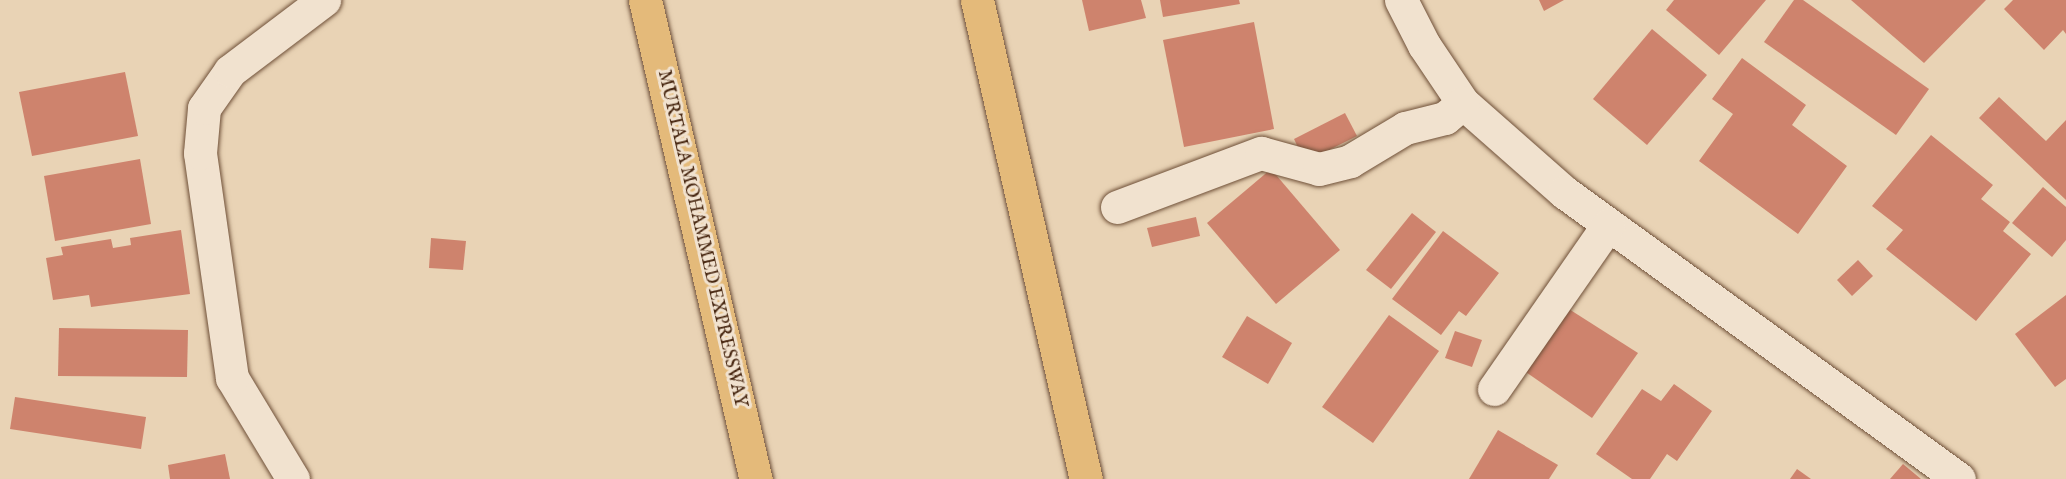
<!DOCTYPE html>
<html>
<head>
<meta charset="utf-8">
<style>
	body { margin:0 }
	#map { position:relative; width:2066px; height:479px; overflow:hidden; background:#e9d3b5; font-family:"IM FELL English",serif }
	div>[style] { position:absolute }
	.building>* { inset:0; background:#ce836d }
	.roads { filter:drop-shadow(0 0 2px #6f5038) drop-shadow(0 0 2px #6f5038) }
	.minor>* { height:33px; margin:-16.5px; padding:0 16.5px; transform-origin:16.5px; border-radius:16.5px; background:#f1e2cf }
	.major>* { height:33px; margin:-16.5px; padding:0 16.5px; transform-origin:16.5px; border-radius:16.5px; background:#e4ba7a }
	span { translate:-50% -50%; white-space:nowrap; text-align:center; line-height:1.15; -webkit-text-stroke:6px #f1e2cf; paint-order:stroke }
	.street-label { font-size:18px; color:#46250f }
</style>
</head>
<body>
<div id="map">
	<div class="building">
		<i style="clip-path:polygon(1082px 0,1141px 0,1146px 18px,1089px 31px)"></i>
		<i style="clip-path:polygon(1160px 0,1239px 0,1240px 4px,1163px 17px)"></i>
		<i style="clip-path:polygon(1539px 0,1564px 0,1544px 11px)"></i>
		<i style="clip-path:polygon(1674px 0,1766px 0,1719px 55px,1666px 10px)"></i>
		<i style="clip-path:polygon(1794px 0,1803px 0,1929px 89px,1896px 135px,1764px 42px)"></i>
		<i style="clip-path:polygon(1851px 0,1986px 0,1924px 63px)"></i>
		<i style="clip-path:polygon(2013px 0,2066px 0,2066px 34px,2063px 30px,2044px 50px,2004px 9px)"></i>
		<i style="clip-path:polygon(1254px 22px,1274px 129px,1184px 147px,1163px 40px)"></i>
		<i style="clip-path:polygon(1652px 29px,1707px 75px,1647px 145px,1593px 99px)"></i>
		<i style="clip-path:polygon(1742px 58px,1806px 105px,1792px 125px,1847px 166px,1798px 234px,1699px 161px,1733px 114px,1712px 99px)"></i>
		<i style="clip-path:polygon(125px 72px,138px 136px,32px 156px,19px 92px)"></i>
		<i style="clip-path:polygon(1999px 97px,2046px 141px,2066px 120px,2066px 200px,1979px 118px)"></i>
		<i style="clip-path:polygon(1345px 113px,1357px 136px,1305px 162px,1294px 139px)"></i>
		<i style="clip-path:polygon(1931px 135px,1993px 185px,1981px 199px,2010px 222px,2003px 231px,2031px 254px,1976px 321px,1886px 249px,1903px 230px,1872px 206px)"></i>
		<i style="clip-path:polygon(140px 159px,151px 224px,55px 241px,44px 176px)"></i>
		<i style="clip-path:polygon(1271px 169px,1340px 250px,1276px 304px,1207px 223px)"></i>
		<i style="clip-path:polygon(2043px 187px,2066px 207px,2066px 240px,2052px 257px,2012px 223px)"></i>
		<i style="clip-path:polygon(1412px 213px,1436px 232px,1391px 289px,1366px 270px)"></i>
		<i style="clip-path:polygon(1196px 217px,1200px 236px,1152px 247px,1147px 228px)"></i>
		<i style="clip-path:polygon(181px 230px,190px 294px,91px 307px,89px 295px,53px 300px,46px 258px,63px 255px,61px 247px,111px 239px,113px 248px,131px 245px,130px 238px)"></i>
		<i style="clip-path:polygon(1443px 231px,1499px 273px,1466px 316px,1459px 311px,1441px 335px,1392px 299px)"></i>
		<i style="clip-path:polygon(431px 238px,466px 241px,463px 270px,429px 268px)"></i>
		<i style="clip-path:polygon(1858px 260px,1873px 276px,1852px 296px,1837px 280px)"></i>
		<i style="clip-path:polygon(2066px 295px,2066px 379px,2055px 387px,2015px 334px)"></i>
		<i style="clip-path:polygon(1561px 304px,1638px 353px,1592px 418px,1517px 366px)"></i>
		<i style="clip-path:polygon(1389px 315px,1439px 351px,1373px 443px,1322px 407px)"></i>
		<i style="clip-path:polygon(1247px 316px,1292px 343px,1268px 384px,1222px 357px)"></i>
		<i style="clip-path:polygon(59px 328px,188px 330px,187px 377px,58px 376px)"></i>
		<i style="clip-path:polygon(1455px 331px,1482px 340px,1472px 367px,1445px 358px)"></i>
		<i style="clip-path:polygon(1674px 384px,1712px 411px,1677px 461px,1667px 454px,1650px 479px,1632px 479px,1596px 454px,1642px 389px,1661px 401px)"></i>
		<i style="clip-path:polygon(15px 397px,146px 417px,141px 449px,10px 429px)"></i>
		<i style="clip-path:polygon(1498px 430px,1558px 465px,1549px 479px,1469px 479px)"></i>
		<i style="clip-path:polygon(225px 454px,230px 479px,170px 479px,168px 465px)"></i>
		<i style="clip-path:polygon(1903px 464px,1921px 479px,1890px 479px)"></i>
		<i style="clip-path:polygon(1797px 469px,1811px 479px,1790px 479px)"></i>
	</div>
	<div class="roads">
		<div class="minor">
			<i style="left:1401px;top:0;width:51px;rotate:62.9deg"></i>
			<i style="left:1424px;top:45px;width:70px;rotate:56.1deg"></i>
			<i style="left:1463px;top:103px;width:135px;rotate:41.4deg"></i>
			<i style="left:1564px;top:192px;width:488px;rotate:36deg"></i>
			<i style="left:1117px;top:207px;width:154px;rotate:-20.6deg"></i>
			<i style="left:1261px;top:153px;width:60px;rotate:15.4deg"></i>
			<i style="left:1319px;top:169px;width:32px;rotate:-14deg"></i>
			<i style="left:1350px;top:161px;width:64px;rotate:-31deg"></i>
			<i style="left:1405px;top:128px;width:41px;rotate:-14deg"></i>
			<i style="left:1445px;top:118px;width:23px;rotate:-40deg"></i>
			<i style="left:1494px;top:389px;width:200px;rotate:-55.2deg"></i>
			<i style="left:293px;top:479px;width:118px;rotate:-121.1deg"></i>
			<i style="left:232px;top:378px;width:227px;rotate:-98.1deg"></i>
			<i style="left:200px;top:153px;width:45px;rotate:-84.9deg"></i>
			<i style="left:204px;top:108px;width:45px;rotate:-54.9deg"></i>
			<i style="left:230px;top:71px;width:118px;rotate:-37.1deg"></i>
		</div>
		<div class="major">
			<i style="left:645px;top:0;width:492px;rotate:77deg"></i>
			<i style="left:977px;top:0;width:491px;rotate:77.2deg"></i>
		</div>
	</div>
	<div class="street-label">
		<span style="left:701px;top:239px;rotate:77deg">MURTALA MOHAMMED EXPRESSWAY</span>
	</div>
</div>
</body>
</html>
